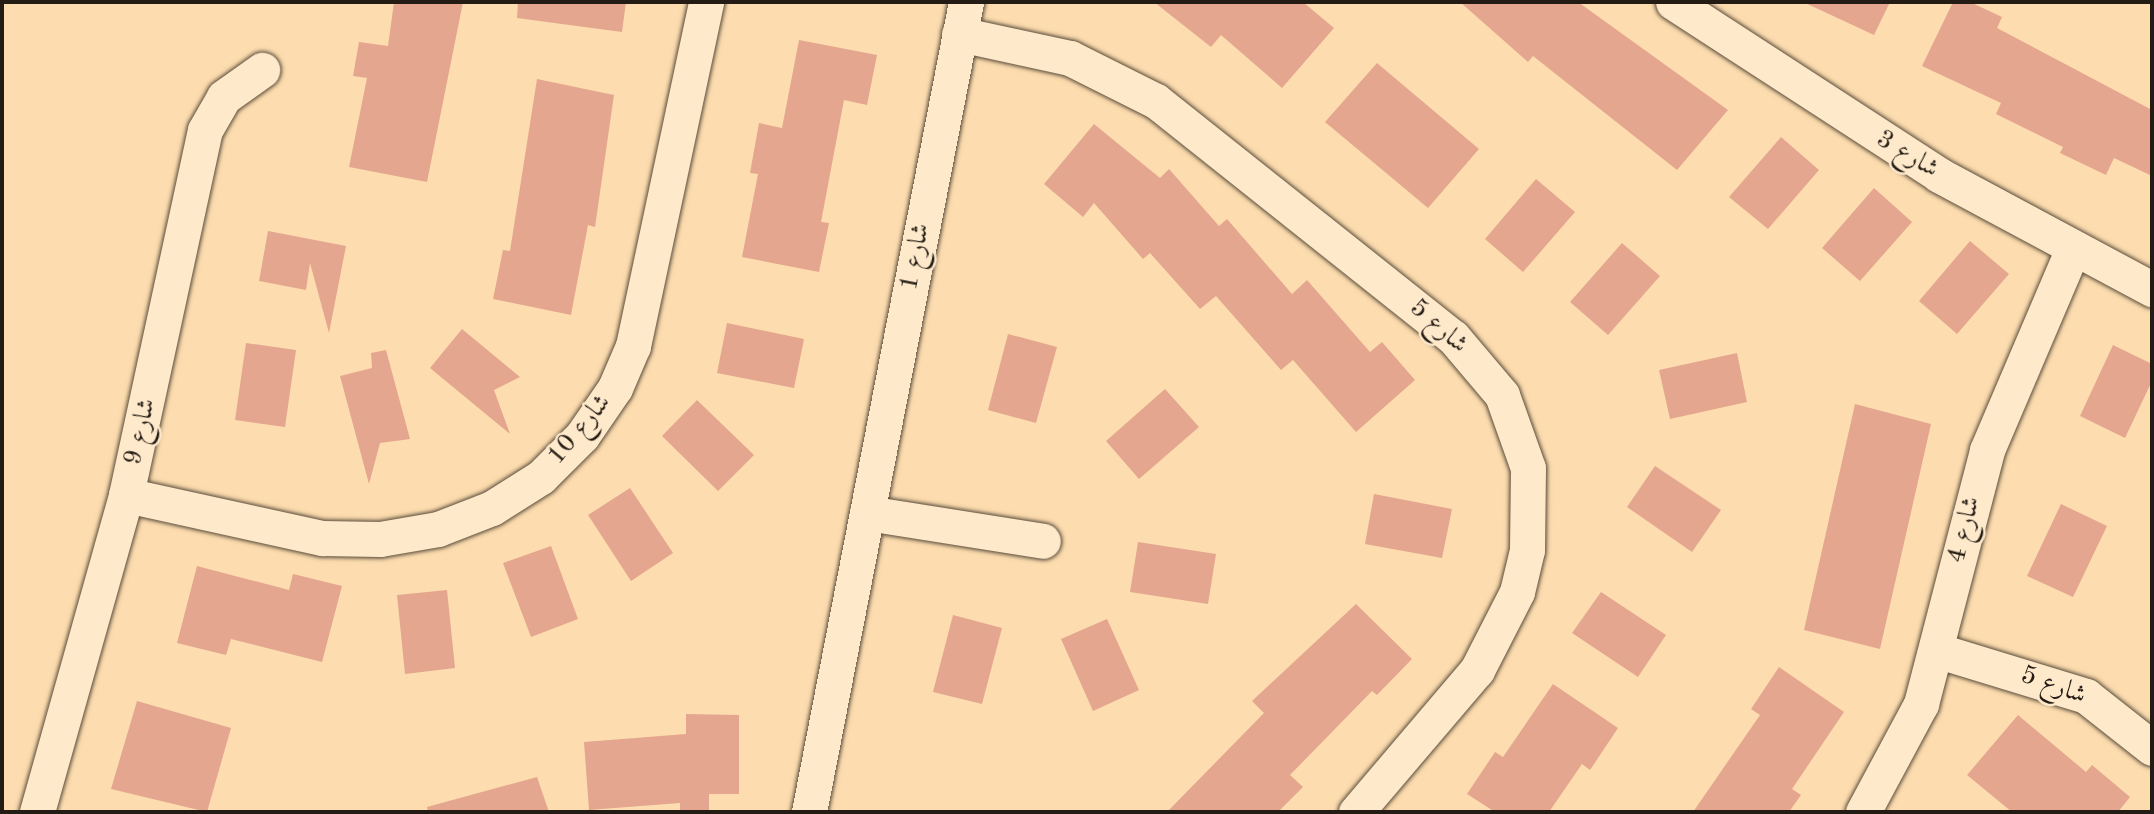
<!DOCTYPE html>
<html>
<head>
<meta charset="utf-8">
<style>
	body { margin:0 }
	#map { position:relative; width:2154px; height:814px; overflow:hidden; background:#fdddaf; font-family:"Old Standard TT",Amiri,serif }
	div>[style] { position:absolute }
	.building>* { inset:0; background:#e4a68e }
	.roads { filter:drop-shadow(0 0 2px #5a4c3b) drop-shadow(0 0 2px #5a4c3b) }
	.minor>* { height:35px; margin:-17.5px; padding:0 17.5px; transform-origin:17.5px; border-radius:17.5px; background:#fee9cb }
	span { translate:-50% -50%; white-space:nowrap; text-align:center; line-height:1.15; -webkit-text-stroke:5px #fee9cb; paint-order:stroke }
	.street-label { font-size:26px; color:#241c14 }
	.frame { position:absolute; inset:0; border:4px solid #241c14; pointer-events:none }
</style>
</head>
<body>
<div id="map">
	<div class="building">
		<i style="clip-path:polygon(394px 2px,463px 2px,427px 182px,349px 167px,367px 78px,353px 76px,359px 42px,388px 46px)"></i>
		<i style="clip-path:polygon(518px 2px,626px 2px,622px 32px,517px 18px)"></i>
		<i style="clip-path:polygon(1154px 2px,1303px 2px,1334px 28px,1282px 88px,1221px 35px,1211px 47px)"></i>
		<i style="clip-path:polygon(1460px 2px,1578px 2px,1728px 110px,1677px 170px,1533px 56px,1528px 62px)"></i>
		<i style="clip-path:polygon(1803px 2px,1890px 2px,1874px 35px)"></i>
		<i style="clip-path:polygon(1953px 2px,1970px 2px,2002px 17px,1997px 28px,2152px 110px,2152px 176px,2114px 158px,2106px 175px,2060px 153px,2063px 147px,1996px 114px,2001px 103px,1922px 66px)"></i>
		<i style="clip-path:polygon(799px 40px,877px 55px,867px 105px,844px 100px,821px 222px,829px 223px,819px 272px,742px 257px,758px 174px,750px 173px,759px 123px,782px 128px)"></i>
		<i style="clip-path:polygon(1377px 63px,1479px 149px,1428px 208px,1325px 122px)"></i>
		<i style="clip-path:polygon(537px 79px,614px 95px,595px 227px,588px 225px,571px 315px,493px 299px,503px 250px,510px 251px)"></i>
		<i style="clip-path:polygon(1094px 124px,1160px 178px,1169px 169px,1219px 226px,1227px 219px,1292px 294px,1307px 280px,1370px 352px,1382px 342px,1415px 380px,1356px 432px,1293px 360px,1281px 370px,1216px 296px,1200px 309px,1150px 253px,1143px 259px,1094px 203px,1083px 217px,1044px 184px)"></i>
		<i style="clip-path:polygon(1781px 137px,1819px 170px,1768px 229px,1729px 197px)"></i>
		<i style="clip-path:polygon(1536px 179px,1575px 212px,1523px 272px,1485px 239px)"></i>
		<i style="clip-path:polygon(1874px 188px,1912px 222px,1860px 281px,1822px 248px)"></i>
		<i style="clip-path:polygon(268px 231px,346px 246px,329px 333px,310px 263px,306px 290px,259px 281px)"></i>
		<i style="clip-path:polygon(1970px 241px,2009px 274px,1957px 334px,1919px 301px)"></i>
		<i style="clip-path:polygon(1622px 243px,1660px 276px,1608px 335px,1570px 302px)"></i>
		<i style="clip-path:polygon(727px 323px,804px 339px,794px 388px,717px 373px)"></i>
		<i style="clip-path:polygon(462px 329px,520px 377px,494px 390px,510px 434px,430px 368px)"></i>
		<i style="clip-path:polygon(1008px 334px,1057px 347px,1036px 423px,988px 410px)"></i>
		<i style="clip-path:polygon(246px 343px,296px 350px,285px 427px,235px 420px)"></i>
		<i style="clip-path:polygon(2113px 345px,2152px 364px,2152px 381px,2125px 438px,2080px 416px)"></i>
		<i style="clip-path:polygon(386px 350px,410px 439px,380px 443px,369px 484px,340px 376px,372px 368px,371px 353px)"></i>
		<i style="clip-path:polygon(1737px 353px,1747px 402px,1670px 419px,1659px 370px)"></i>
		<i style="clip-path:polygon(1165px 389px,1199px 427px,1139px 479px,1106px 441px)"></i>
		<i style="clip-path:polygon(697px 400px,754px 455px,718px 491px,662px 436px)"></i>
		<i style="clip-path:polygon(1855px 404px,1931px 424px,1880px 649px,1804px 630px)"></i>
		<i style="clip-path:polygon(1655px 466px,1721px 510px,1692px 552px,1627px 507px)"></i>
		<i style="clip-path:polygon(630px 488px,673px 553px,631px 581px,588px 515px)"></i>
		<i style="clip-path:polygon(1374px 494px,1452px 509px,1442px 558px,1365px 544px)"></i>
		<i style="clip-path:polygon(2061px 504px,2107px 526px,2073px 597px,2027px 576px)"></i>
		<i style="clip-path:polygon(1138px 542px,1216px 554px,1208px 604px,1130px 592px)"></i>
		<i style="clip-path:polygon(551px 546px,578px 619px,531px 637px,503px 563px)"></i>
		<i style="clip-path:polygon(197px 566px,289px 590px,293px 574px,342px 586px,322px 662px,231px 639px,226px 655px,177px 643px)"></i>
		<i style="clip-path:polygon(447px 590px,455px 668px,405px 674px,397px 595px)"></i>
		<i style="clip-path:polygon(1601px 592px,1666px 635px,1638px 677px,1572px 633px)"></i>
		<i style="clip-path:polygon(1356px 604px,1412px 659px,1377px 695px,1372px 691px,1290px 775px,1303px 787px,1278px 812px,1167px 812px,1264px 713px,1252px 701px)"></i>
		<i style="clip-path:polygon(953px 615px,1002px 628px,982px 704px,933px 692px)"></i>
		<i style="clip-path:polygon(1107px 619px,1139px 690px,1093px 711px,1061px 639px)"></i>
		<i style="clip-path:polygon(1779px 667px,1844px 712px,1792px 789px,1801px 795px,1789px 812px,1693px 812px,1760px 715px,1751px 709px)"></i>
		<i style="clip-path:polygon(1553px 684px,1618px 728px,1590px 770px,1582px 764px,1549px 812px,1495px 812px,1467px 794px,1495px 752px,1503px 757px)"></i>
		<i style="clip-path:polygon(137px 701px,231px 728px,207px 812px,111px 789px)"></i>
		<i style="clip-path:polygon(686px 714px,739px 715px,739px 794px,709px 794px,709px 811px,680px 810px,680px 803px,589px 810px,584px 742px,686px 734px)"></i>
		<i style="clip-path:polygon(2018px 715px,2086px 772px,2092px 765px,2130px 797px,2118px 812px,2012px 812px,1967px 775px)"></i>
		<i style="clip-path:polygon(537px 777px,549px 812px,428px 812px,427px 807px)"></i>
	</div>
	<div class="roads">
		<div class="minor">
			<i style="left:1673px;top:2px;width:317px;rotate:33deg"></i>
			<i style="left:1939px;top:175px;width:242px;rotate:28.2deg"></i>
			<i style="left:959px;top:34px;width:114px;rotate:12.2deg"></i>
			<i style="left:1070px;top:58px;width:96px;rotate:26.6deg"></i>
			<i style="left:1156px;top:101px;width:379px;rotate:38.5deg"></i>
			<i style="left:1453px;top:337px;width:76px;rotate:49.8deg"></i>
			<i style="left:1502px;top:395px;width:77px;rotate:70.4deg"></i>
			<i style="left:1528px;top:468px;width:82px;rotate:90.7deg"></i>
			<i style="left:1527px;top:550px;width:43px;rotate:103.4deg"></i>
			<i style="left:1517px;top:592px;width:88px;rotate:117.1deg"></i>
			<i style="left:1477px;top:670px;width:187px;rotate:130.4deg"></i>
			<i style="left:126px;top:495px;width:201px;rotate:12.4deg"></i>
			<i style="left:322px;top:538px;width:58px;rotate:1deg"></i>
			<i style="left:380px;top:539px;width:59px;rotate:-9.8deg"></i>
			<i style="left:438px;top:529px;width:58px;rotate:-21.3deg"></i>
			<i style="left:492px;top:508px;width:58px;rotate:-32.3deg"></i>
			<i style="left:541px;top:477px;width:58px;rotate:-45deg"></i>
			<i style="left:582px;top:436px;width:58px;rotate:-55.5deg"></i>
			<i style="left:615px;top:388px;width:46px;rotate:-66.8deg"></i>
			<i style="left:633px;top:346px;width:352px;rotate:-78deg"></i>
			<i style="left:867px;top:513px;width:178px;rotate:9deg"></i>
			<i style="left:1939px;top:651px;width:154px;rotate:17deg"></i>
			<i style="left:2086px;top:696px;width:84px;rotate:38.2deg"></i>
			<i style="left:37px;top:812px;width:329px;rotate:-74.3deg"></i>
			<i style="left:126px;top:495px;width:373px;rotate:-77.8deg"></i>
			<i style="left:205px;top:130px;width:38px;rotate:-60deg"></i>
			<i style="left:224px;top:97px;width:47px;rotate:-35.4deg"></i>
			<i style="left:809px;top:812px;width:825px;rotate:-79.03deg"></i>
			<i style="left:1863px;top:812px;width:123px;rotate:-61.8deg"></i>
			<i style="left:1921px;top:704px;width:262px;rotate:-75.4deg"></i>
			<i style="left:1987px;top:450px;width:220px;rotate:-66.9deg"></i>
		</div>
	</div>
	<div class="street-label">
		<span style="left:1907px;top:155px;rotate:31deg">شارع 3</span>
		<span style="left:916px;top:257px;rotate:-79deg">شارع 1</span>
		<span style="left:1438px;top:327px;rotate:41deg">شارع 5</span>
		<span style="left:580px;top:430px;rotate:-50deg">شارع 10</span>
		<span style="left:141px;top:432px;rotate:-77deg">شارع 9</span>
		<span style="left:1965px;top:530px;rotate:-76deg">شارع 4</span>
		<span style="left:2053px;top:686px;rotate:20deg">شارع 5</span>
	</div>
	<div class="frame"></div>
</div>
</body>
</html>
